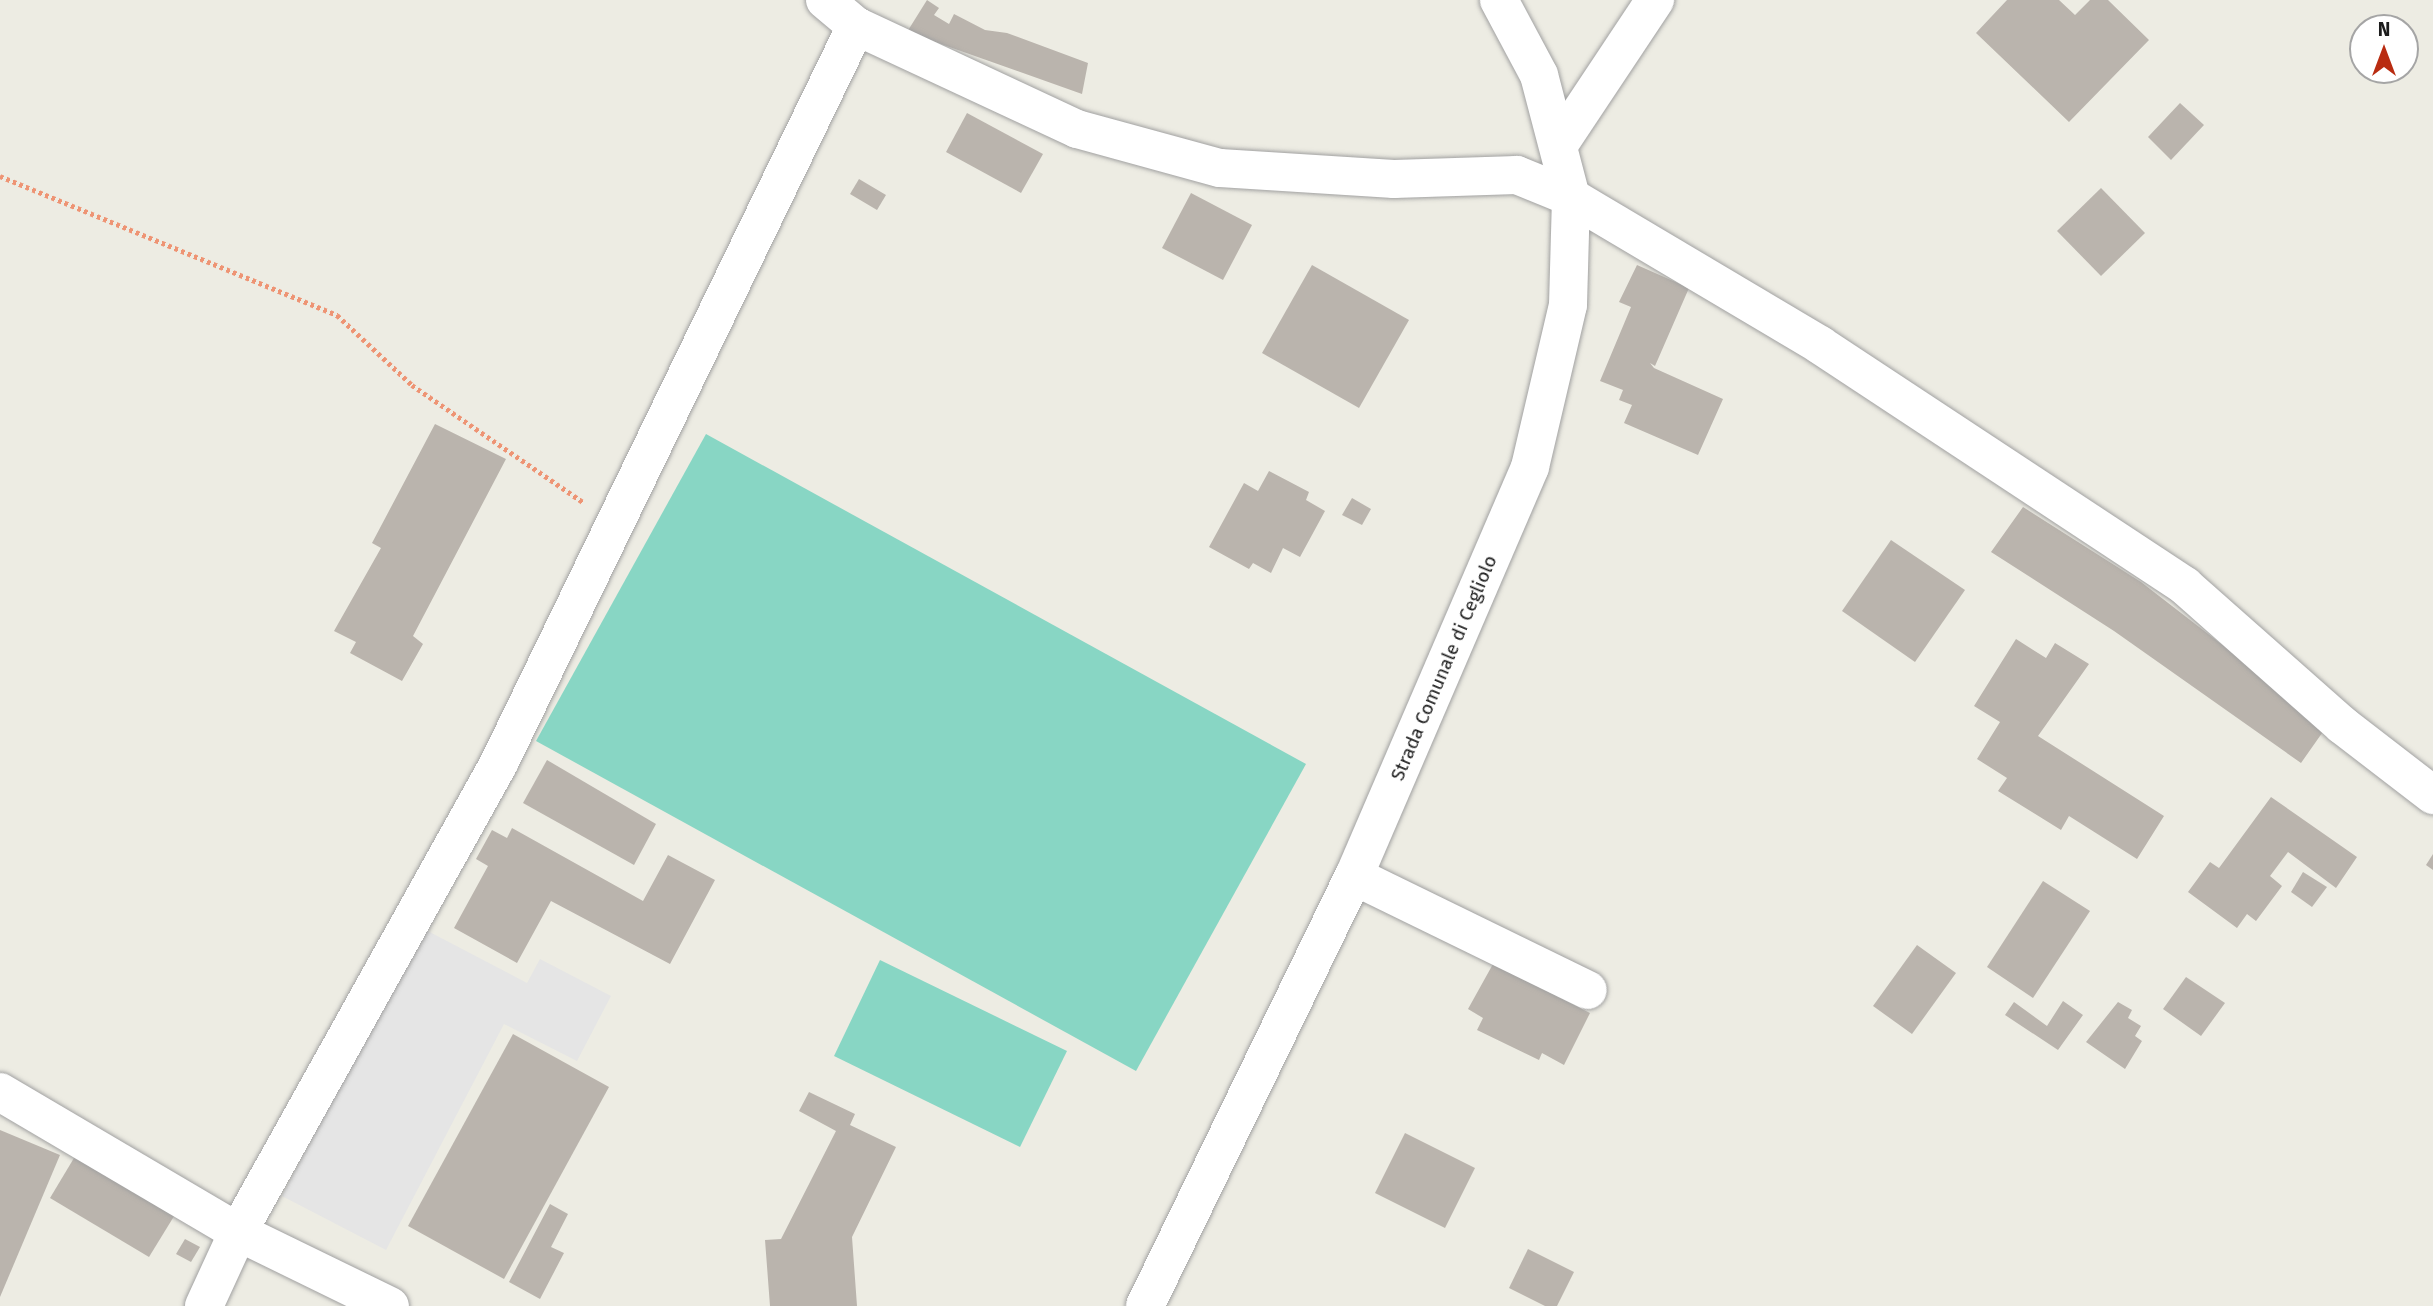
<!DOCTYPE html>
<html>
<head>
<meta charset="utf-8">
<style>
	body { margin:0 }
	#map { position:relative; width:2433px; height:1306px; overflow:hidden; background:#edece3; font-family:"Fira Sans",sans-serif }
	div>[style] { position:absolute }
	.pitch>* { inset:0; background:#88d6c4 }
	.parking>* { inset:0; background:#e5e5e5 }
	.building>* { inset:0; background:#bab4ad }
	.path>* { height:4.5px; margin-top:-2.25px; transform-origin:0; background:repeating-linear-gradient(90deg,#ee9474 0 3.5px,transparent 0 7px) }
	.roads { filter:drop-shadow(0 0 2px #a1a1a1) drop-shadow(0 0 2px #a1a1a1) }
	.minor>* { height:38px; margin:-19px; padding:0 19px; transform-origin:19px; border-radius:19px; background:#fff }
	span { translate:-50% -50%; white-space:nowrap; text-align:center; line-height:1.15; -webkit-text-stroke:6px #fff; paint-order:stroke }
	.street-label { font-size:19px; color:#1d1d1d }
	.north { position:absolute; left:2349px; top:14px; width:70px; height:70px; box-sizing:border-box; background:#fff; border:2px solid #a5a5a5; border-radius:50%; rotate:0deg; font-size:19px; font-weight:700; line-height:28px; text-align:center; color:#1d1d1d }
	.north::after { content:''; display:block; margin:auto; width:24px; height:32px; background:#b92c11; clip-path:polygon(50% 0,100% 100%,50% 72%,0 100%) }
</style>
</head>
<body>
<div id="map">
	<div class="pitch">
		<i style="clip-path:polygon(706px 434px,1306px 764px,1136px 1071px,536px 741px)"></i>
		<i style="clip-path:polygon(880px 960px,1067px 1051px,1020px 1147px,834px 1056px)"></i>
	</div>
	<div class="parking">
		<i style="clip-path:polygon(422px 928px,527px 983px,540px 959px,611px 996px,577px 1061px,504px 1024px,386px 1250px,282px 1196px)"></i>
	</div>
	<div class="building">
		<i style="clip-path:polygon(927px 0,939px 8px,934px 15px,949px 24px,954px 14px,985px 30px,1007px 33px,1088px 63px,1082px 94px,907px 32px)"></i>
		<i style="clip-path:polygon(2007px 0,2059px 0,2075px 15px,2090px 0,2108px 0,2149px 40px,2069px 122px,1976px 33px)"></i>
		<i style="clip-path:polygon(2180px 103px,2204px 125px,2171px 160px,2148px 137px)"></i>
		<i style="clip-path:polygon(967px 113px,1043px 154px,1021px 193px,946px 152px)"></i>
		<i style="clip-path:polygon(859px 179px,886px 195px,877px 210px,850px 194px)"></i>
		<i style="clip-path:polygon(2101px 188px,2145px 233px,2101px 276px,2057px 231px)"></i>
		<i style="clip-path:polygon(1191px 193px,1252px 225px,1223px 280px,1162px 248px)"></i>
		<i style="clip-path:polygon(1312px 265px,1409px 320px,1359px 408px,1262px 353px)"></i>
		<i style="clip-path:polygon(1637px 265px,1689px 288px,1655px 366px,1650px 363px,1654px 368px,1723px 399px,1698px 455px,1624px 423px,1632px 405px,1619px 400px,1623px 390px,1600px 381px,1631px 307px,1619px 302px)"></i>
		<i style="clip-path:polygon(435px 424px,506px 459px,413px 636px,423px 644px,402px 681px,350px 653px,356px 642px,334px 631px,381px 548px,372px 543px)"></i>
		<i style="clip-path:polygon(1269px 471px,1309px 492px,1306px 500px,1325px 511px,1300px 557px,1283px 548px,1271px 573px,1253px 563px,1249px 569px,1209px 547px,1244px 483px,1258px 491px)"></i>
		<i style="clip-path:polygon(1352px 498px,1371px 509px,1362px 525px,1342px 515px)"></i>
		<i style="clip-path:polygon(2023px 507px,2141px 582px,2327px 726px,2301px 763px,2114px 631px,1991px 552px)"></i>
		<i style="clip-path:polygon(1891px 540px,1965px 590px,1915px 662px,1842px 611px)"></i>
		<i style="clip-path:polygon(2016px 639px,2046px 658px,2055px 643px,2089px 664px,2038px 736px,2164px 816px,2137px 859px,2069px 816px,2061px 830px,1998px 791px,2007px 778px,1977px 759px,2000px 722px,1974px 706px)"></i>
		<i style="clip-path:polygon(547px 760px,656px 824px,634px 865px,523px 803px)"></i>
		<i style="clip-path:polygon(2271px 797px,2357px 857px,2336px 888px,2288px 852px,2270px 876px,2282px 886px,2256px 921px,2247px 914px,2237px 928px,2188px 892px,2210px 862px,2219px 868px)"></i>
		<i style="clip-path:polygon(512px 828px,643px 901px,668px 855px,715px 880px,670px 964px,551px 901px,517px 963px,454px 928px,488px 866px,476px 859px,492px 830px,507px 838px)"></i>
		<i style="clip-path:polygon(2433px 854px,2433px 870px,2426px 865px)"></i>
		<i style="clip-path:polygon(2303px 872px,2327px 887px,2312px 907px,2291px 892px)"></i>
		<i style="clip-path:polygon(2043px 881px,2090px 911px,2033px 998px,1987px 967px)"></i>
		<i style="clip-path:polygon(1917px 945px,1956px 973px,1912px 1034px,1873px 1006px)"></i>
		<i style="clip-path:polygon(1493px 964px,1590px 1013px,1564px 1065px,1542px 1053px,1539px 1060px,1477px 1030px,1483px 1018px,1468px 1009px)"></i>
		<i style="clip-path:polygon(2186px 977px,2225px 1003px,2201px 1036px,2163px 1009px)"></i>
		<i style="clip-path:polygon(2063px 1001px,2083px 1015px,2058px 1050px,2005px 1015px,2014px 1002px,2047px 1026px)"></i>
		<i style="clip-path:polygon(2118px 1002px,2132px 1010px,2128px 1018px,2141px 1026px,2135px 1036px,2142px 1041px,2125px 1069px,2086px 1042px)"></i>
		<i style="clip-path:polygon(513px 1034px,609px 1087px,504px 1279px,408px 1226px)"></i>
		<i style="clip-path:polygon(809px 1092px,855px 1114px,850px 1125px,896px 1147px,852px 1237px,857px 1306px,770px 1306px,765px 1240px,781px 1239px,836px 1131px,799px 1111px)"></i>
		<i style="clip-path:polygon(0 1130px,60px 1155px,0 1297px)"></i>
		<i style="clip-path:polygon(1405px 1133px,1475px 1168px,1445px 1228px,1375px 1193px)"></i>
		<i style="clip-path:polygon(77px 1153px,176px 1213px,149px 1257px,50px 1198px)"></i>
		<i style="clip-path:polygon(550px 1204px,568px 1214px,551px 1247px,564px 1253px,540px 1299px,509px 1282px)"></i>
		<i style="clip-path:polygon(185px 1239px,200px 1247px,191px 1262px,176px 1254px)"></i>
		<i style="clip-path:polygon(1528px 1249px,1574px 1272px,1557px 1306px,1545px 1306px,1509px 1288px)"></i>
	</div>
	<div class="path">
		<i style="left:0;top:176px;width:365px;rotate:22.4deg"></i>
		<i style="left:337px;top:315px;width:103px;rotate:43deg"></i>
		<i style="left:412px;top:385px;width:207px;rotate:34.4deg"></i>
	</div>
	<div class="roads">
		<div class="minor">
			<i style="left:825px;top:0;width:40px;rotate:40deg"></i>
			<i style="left:856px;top:26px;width:244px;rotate:25deg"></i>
			<i style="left:1077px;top:129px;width:148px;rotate:15.3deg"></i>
			<i style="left:1220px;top:168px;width:174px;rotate:3.6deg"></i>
			<i style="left:1394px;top:179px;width:123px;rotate:-1.9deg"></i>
			<i style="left:1517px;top:175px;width:58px;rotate:22.2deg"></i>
			<i style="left:1571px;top:197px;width:290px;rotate:30.7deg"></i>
			<i style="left:1820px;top:345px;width:437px;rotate:33.4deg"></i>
			<i style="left:2185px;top:586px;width:210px;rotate:41.5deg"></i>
			<i style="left:2342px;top:725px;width:115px;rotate:37.6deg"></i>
			<i style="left:1560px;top:143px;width:172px;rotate:-56.4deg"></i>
			<i style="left:1354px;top:876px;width:260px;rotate:26deg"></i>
			<i style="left:0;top:1092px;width:276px;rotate:30.5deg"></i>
			<i style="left:238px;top:1232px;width:537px;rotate:-60.9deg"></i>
			<i style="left:499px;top:763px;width:819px;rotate:-64.15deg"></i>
			<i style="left:204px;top:1306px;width:81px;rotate:-65.3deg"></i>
			<i style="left:238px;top:1232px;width:169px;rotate:26deg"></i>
			<i style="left:1145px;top:1306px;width:478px;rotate:-64.1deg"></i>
			<i style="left:1354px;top:876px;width:445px;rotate:-66.7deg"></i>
			<i style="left:1530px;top:467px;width:166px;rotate:-76.8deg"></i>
			<i style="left:1568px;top:305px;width:108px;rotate:-88.4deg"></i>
			<i style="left:1571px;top:197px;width:126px;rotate:-104.7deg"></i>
			<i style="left:1539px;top:75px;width:85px;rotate:-118.1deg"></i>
		</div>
	</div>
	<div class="street-label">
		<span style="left:1444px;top:668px;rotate:-67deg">Strada Comunale di Cegliolo</span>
	</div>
	<div class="north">N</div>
</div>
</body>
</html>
